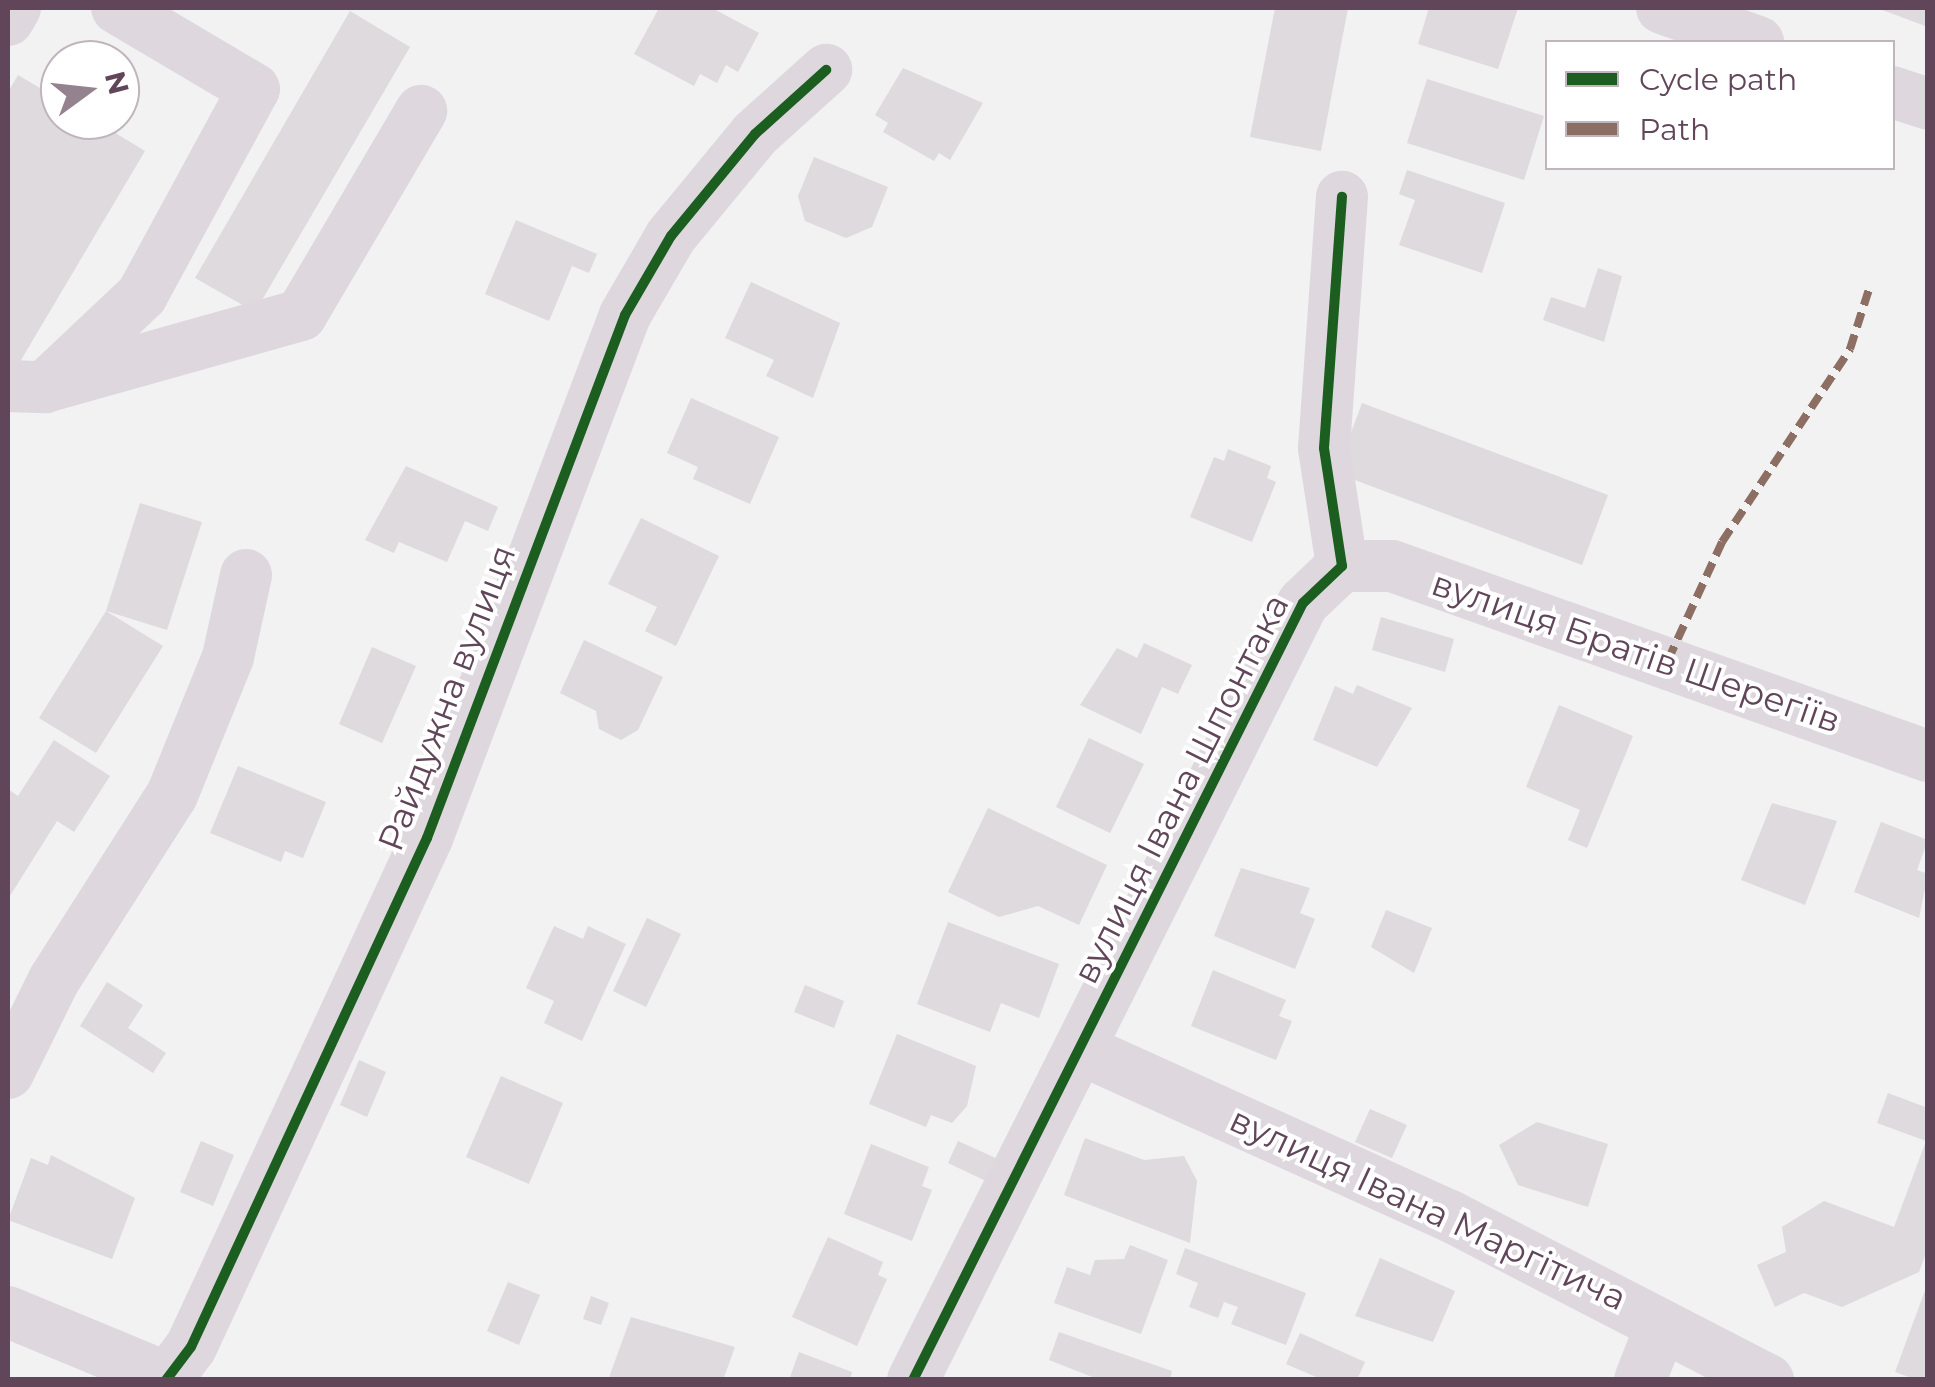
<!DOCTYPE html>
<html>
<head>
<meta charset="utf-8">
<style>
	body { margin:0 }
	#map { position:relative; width:1935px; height:1387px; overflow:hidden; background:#f2f2f2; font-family:Montserrat,sans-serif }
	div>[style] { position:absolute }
	.building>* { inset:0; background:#dedadd }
	.minor>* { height:52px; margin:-26px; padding:0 26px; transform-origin:26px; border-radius:26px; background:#ded8de }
	.quiet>* { height:8px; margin-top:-4px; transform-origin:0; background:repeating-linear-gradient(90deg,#8d6e63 0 15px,transparent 0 23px) }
	.cycleway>* { height:10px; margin:-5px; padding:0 5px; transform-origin:5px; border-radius:5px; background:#1b5e20 }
	span { translate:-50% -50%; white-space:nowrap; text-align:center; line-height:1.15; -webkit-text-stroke:8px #fff; paint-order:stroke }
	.street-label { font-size:35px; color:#61465a }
	.frame { position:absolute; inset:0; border:10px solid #61465a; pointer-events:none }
	.legend { position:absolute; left:1545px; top:40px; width:350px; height:130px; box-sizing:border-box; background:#fff; border:2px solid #c0b5bd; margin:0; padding:12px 18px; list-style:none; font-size:30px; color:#61465a }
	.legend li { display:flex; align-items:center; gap:20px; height:50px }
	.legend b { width:50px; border:2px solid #c0b5bd }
	.north { position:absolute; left:40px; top:40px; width:100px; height:100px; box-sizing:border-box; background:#fff; border:2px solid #c0b5bd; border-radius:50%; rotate:75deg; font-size:28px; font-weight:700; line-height:40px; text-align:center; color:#61465a }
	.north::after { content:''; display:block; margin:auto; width:35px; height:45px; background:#94828f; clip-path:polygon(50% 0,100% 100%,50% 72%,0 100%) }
</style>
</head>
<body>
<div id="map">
	<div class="building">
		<i style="clip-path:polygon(659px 8px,712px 8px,759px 33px,738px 72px,726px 65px,717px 83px,700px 74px,694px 86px,634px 54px)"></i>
		<i style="clip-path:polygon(1275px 8px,1348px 8px,1321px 151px,1250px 137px)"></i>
		<i style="clip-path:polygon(1429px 8px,1518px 8px,1498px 69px,1418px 44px)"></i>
		<i style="clip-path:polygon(1877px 8px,1928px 8px,1928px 27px)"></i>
		<i style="clip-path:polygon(350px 11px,410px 47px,255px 312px,195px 278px)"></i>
		<i style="clip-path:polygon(903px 68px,983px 103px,950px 160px,939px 153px,934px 161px,883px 132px,888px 123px,875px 115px)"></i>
		<i style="clip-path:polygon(18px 75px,60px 100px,60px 120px,94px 120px,145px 151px,8px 382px,8px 92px)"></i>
		<i style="clip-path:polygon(1427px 79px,1544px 116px,1524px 180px,1407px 143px)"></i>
		<i style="clip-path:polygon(814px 157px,888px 187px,872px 227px,846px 238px,805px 221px,798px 196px)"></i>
		<i style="clip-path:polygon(1407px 170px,1505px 203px,1482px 273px,1399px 245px,1415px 200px,1399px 194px)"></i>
		<i style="clip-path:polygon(516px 220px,597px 254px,589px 273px,572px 266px,549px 321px,485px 294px)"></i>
		<i style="clip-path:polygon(1598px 268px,1622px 276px,1604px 342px,1543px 320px,1551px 297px,1585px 308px)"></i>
		<i style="clip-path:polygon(751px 282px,840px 323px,813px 398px,766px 376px,774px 360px,725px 338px)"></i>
		<i style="clip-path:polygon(691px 398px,779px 437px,750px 504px,693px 479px,698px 467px,667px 453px)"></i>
		<i style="clip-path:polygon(1362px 403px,1608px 495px,1582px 565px,1336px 473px)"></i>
		<i style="clip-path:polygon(1228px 449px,1271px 466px,1267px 478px,1276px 482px,1252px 542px,1190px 517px,1214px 457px,1224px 461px)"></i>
		<i style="clip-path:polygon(406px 466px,498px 507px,488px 531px,465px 521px,447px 562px,399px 542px,394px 553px,365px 540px)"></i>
		<i style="clip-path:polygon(140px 503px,202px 522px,167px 630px,106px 611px)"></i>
		<i style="clip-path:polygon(641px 518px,719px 556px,676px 646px,645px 631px,657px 607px,608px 584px)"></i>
		<i style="clip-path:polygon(106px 611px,163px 646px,96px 753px,39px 718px)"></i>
		<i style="clip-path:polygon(1381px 617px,1454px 639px,1445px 672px,1372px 650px)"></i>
		<i style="clip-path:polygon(584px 640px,663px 677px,638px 730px,621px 740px,599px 729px,596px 711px,560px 693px)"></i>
		<i style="clip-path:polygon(1144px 643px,1192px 665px,1178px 694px,1162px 687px,1141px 734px,1080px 705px,1117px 648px,1137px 658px)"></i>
		<i style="clip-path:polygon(372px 647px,416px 666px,382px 743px,339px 724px)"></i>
		<i style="clip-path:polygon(1357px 685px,1412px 708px,1377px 767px,1313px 740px,1335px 686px,1353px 694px)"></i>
		<i style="clip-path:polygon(1559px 705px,1633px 736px,1587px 848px,1568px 840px,1580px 810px,1526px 787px)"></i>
		<i style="clip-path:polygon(1089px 738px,1144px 764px,1110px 833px,1056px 807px)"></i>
		<i style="clip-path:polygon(54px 740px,110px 776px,74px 832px,57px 821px,8px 899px,8px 789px,18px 796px)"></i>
		<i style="clip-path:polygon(238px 766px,326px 802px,303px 858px,285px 851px,281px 862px,210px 833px)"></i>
		<i style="clip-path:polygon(1772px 803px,1837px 821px,1805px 905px,1741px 880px)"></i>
		<i style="clip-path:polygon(988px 808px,1107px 865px,1079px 925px,1038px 906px,999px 917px,948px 892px)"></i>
		<i style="clip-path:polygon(1881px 822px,1928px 840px,1917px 870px,1928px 874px,1919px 918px,1854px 892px)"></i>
		<i style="clip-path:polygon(1241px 868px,1310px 888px,1300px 913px,1315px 919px,1295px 969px,1214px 936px)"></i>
		<i style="clip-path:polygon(1386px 910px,1432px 928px,1414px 973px,1371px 947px)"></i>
		<i style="clip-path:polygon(647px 918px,681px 934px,646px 1007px,613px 991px)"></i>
		<i style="clip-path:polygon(948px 922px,1059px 964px,1039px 1018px,1001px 1003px,990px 1032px,917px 1004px)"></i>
		<i style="clip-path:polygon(554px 926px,583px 939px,588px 926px,626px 944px,582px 1041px,544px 1023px,554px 1001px,526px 988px)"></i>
		<i style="clip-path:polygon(1213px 970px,1286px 1000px,1279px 1016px,1292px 1021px,1276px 1060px,1191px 1026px)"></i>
		<i style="clip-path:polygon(107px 982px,143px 1005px,128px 1028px,166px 1053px,153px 1073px,80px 1026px)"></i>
		<i style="clip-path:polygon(805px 985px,844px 1001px,834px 1028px,794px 1012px)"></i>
		<i style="clip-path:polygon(897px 1034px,976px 1066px,967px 1106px,952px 1123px,931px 1115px,926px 1127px,869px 1104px)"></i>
		<i style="clip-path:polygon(359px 1060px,386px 1072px,367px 1117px,340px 1105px)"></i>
		<i style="clip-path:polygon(501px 1076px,563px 1103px,529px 1184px,466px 1157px)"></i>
		<i style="clip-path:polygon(1888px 1093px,1928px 1108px,1928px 1248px,1919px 1272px,1842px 1307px,1804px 1293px,1775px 1307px,1757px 1265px,1786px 1252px,1782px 1227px,1824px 1201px,1894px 1227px,1926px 1141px,1877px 1123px)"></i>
		<i style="clip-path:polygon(1370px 1109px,1407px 1125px,1392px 1158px,1355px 1142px)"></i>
		<i style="clip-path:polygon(1537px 1122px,1608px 1144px,1588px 1207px,1518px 1185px,1499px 1145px)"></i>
		<i style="clip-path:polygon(1085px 1138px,1144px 1160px,1184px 1156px,1197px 1181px,1190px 1243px,1064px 1195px)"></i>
		<i style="clip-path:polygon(201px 1141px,234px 1155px,213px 1206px,180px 1192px)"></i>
		<i style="clip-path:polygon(958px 1141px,998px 1159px,988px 1182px,948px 1163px)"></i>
		<i style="clip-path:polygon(871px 1144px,929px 1167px,922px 1186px,932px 1190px,912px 1241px,844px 1214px)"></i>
		<i style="clip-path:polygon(51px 1155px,135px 1198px,112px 1259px,8px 1220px,31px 1158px,48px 1165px)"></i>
		<i style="clip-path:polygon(828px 1237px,883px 1262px,878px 1275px,887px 1279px,857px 1346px,792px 1317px)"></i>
		<i style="clip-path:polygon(1130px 1245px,1168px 1260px,1141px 1334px,1054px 1303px,1067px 1267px,1090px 1275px,1095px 1260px,1124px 1259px)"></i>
		<i style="clip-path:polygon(1185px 1248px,1306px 1293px,1286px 1345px,1231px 1324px,1238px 1307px,1224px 1302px,1218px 1318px,1189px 1307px,1198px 1283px,1176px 1274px)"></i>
		<i style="clip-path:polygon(1380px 1258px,1455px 1291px,1433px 1342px,1355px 1316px)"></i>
		<i style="clip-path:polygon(508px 1282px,540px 1295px,519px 1345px,487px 1331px)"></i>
		<i style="clip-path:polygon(1927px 1285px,1928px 1380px,1917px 1380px,1895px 1372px)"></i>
		<i style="clip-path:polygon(591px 1296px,609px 1303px,601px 1325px,583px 1319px)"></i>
		<i style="clip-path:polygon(631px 1317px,735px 1347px,723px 1380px,608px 1380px)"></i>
		<i style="clip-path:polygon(1059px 1332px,1172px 1371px,1170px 1380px,1100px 1380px,1049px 1360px)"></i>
		<i style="clip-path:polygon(1300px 1333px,1365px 1362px,1357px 1380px,1323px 1380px,1286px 1364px)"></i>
		<i style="clip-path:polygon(799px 1352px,852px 1372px,850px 1380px,789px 1380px)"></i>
	</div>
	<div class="minor">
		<i style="left:1662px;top:8px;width:102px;rotate:19.5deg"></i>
		<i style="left:8px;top:20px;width:14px;rotate:-60deg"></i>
		<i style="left:1892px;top:92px;width:38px;rotate:18deg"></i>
		<i style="left:49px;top:383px;width:128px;rotate:-43.4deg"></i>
		<i style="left:142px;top:295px;width:234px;rotate:-61.5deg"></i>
		<i style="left:254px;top:89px;width:159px;rotate:-149.4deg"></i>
		<i style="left:8px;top:386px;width:37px;rotate:2deg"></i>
		<i style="left:45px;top:387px;width:266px;rotate:-15.7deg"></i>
		<i style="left:301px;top:315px;width:237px;rotate:-59.5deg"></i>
		<i style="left:1342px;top:566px;width:50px"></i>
		<i style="left:1392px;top:566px;width:569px;rotate:19.52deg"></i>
		<i style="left:1080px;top:1049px;width:406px;rotate:24.3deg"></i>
		<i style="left:1450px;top:1216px;width:358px;rotate:27.3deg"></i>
		<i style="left:8px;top:1073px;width:104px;rotate:-63.7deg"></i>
		<i style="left:54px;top:980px;width:219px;rotate:-57.5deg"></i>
		<i style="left:172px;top:795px;width:149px;rotate:-67.9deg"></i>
		<i style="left:228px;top:657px;width:84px;rotate:-77.6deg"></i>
		<i style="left:8px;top:1312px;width:178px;rotate:22.5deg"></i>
		<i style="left:166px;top:1380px;width:41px;rotate:-52.9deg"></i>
		<i style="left:191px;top:1347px;width:561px;rotate:-65.13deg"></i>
		<i style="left:427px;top:838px;width:559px;rotate:-69.26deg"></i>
		<i style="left:625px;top:315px;width:91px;rotate:-59.8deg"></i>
		<i style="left:671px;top:236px;width:132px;rotate:-50.5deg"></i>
		<i style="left:755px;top:134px;width:96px;rotate:-42deg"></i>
		<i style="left:913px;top:1380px;width:869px;rotate:-63.35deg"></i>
		<i style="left:1303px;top:603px;width:54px;rotate:-43.5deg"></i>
		<i style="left:1342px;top:566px;width:119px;rotate:-98.7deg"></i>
		<i style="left:1324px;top:448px;width:252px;rotate:-85.9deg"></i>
		<i style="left:1640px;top:1380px;width:55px;rotate:-68.6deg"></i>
	</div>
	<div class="quiet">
		<i style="left:1668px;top:660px;width:130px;rotate:-65.4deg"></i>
		<i style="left:1722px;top:542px;width:232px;rotate:-56.4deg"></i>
		<i style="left:1850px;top:349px;width:63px;rotate:-72.4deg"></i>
	</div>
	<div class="cycleway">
		<i style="left:166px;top:1380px;width:41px;rotate:-52.9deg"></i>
		<i style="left:191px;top:1347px;width:561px;rotate:-65.13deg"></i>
		<i style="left:427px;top:838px;width:559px;rotate:-69.26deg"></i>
		<i style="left:625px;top:315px;width:91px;rotate:-59.8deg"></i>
		<i style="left:671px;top:236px;width:132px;rotate:-50.5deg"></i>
		<i style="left:755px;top:134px;width:96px;rotate:-42deg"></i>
		<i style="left:913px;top:1380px;width:869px;rotate:-63.35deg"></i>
		<i style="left:1303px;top:603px;width:54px;rotate:-43.5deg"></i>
		<i style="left:1342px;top:566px;width:119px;rotate:-98.7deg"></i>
		<i style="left:1324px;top:448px;width:252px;rotate:-85.9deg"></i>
	</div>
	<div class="street-label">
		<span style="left:1636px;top:652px;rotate:19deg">вулиця Братів Шерегіїв</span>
		<span style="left:447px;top:698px;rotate:-69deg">Райдужна вулиця</span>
		<span style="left:1181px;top:789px;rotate:-63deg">вулиця Івана Шпонтака</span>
		<span style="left:1428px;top:1209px;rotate:25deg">вулиця Івана Маргітича</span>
	</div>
	<div class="frame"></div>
	<ul class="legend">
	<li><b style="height:12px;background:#1b5e20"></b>Cycle path</li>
	<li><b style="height:12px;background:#8d6e63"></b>Path</li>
	</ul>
	<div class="north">N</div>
</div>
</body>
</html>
